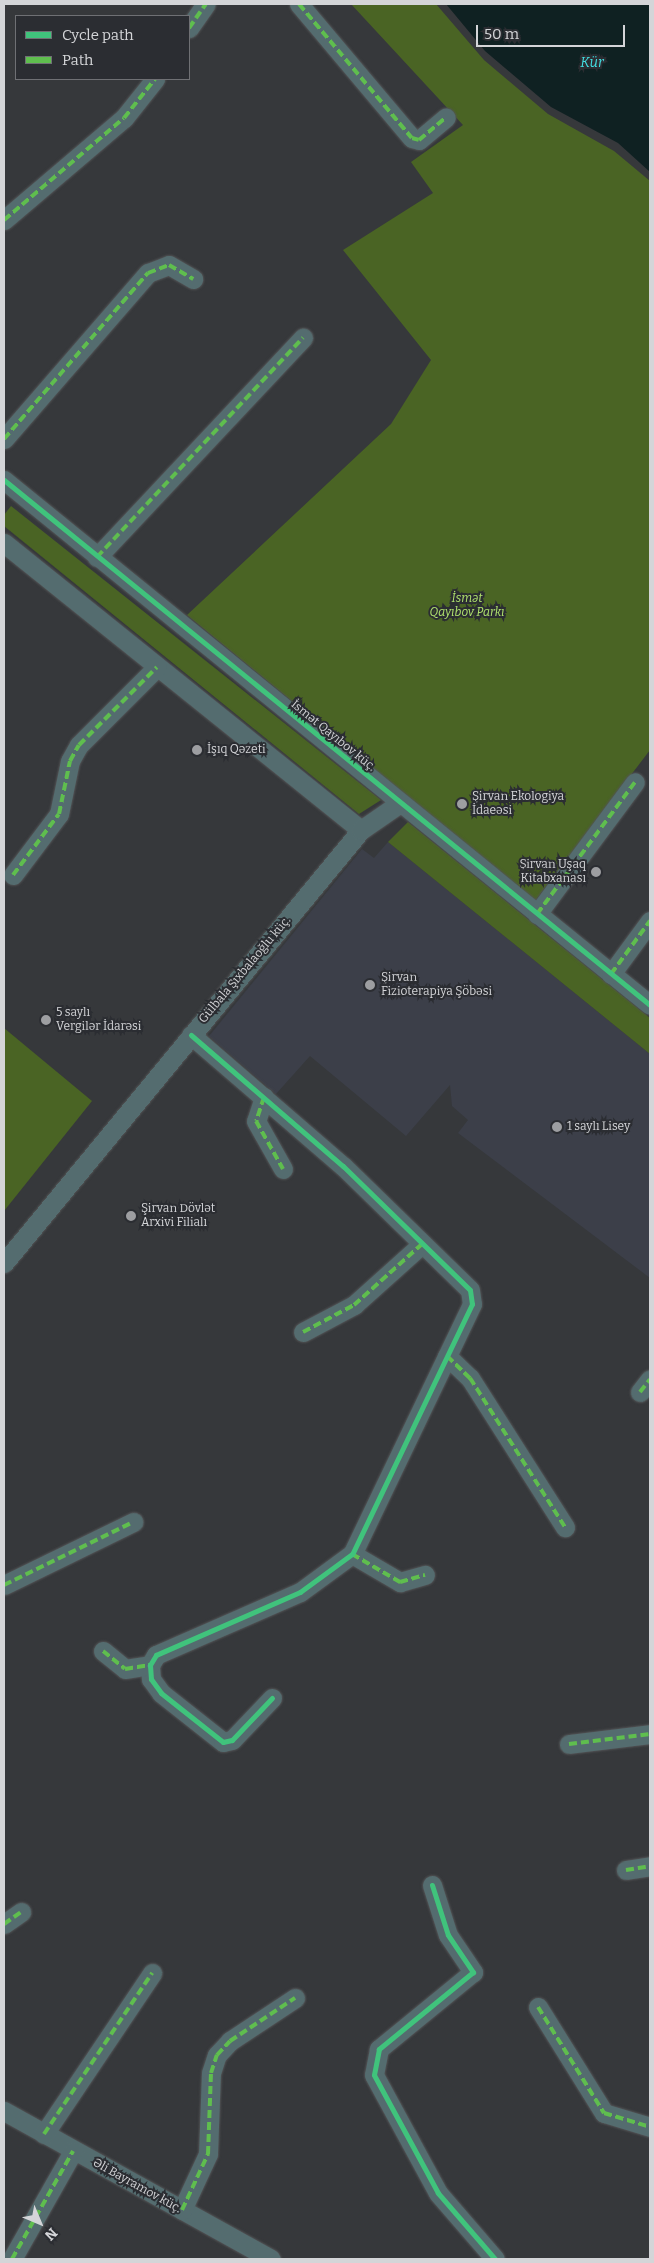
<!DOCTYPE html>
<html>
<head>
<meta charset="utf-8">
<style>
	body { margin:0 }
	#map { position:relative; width:654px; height:2263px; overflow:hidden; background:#36383b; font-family:Bitter,serif }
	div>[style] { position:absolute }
	.built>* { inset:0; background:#3c3f49 }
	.green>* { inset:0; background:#4a6424 }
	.water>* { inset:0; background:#0f2122 }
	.roads { filter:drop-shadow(0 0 1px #535456) drop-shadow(0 0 1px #535456) }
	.minor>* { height:19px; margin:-9.5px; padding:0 9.5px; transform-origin:9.5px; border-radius:9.5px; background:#546c6f }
	.quiet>* { height:4px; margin-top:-2px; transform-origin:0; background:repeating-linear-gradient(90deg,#5fbe4e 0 8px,transparent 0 12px) }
	.cycleway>* { height:5px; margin:-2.5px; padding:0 2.5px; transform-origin:2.5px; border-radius:2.5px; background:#40c37c }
	.dots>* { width:14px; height:14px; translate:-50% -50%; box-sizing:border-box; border:2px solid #2b2d32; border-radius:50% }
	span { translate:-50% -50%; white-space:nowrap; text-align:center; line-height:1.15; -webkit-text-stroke:4px #2b2d32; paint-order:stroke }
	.park-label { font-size:12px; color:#b1e46e; font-style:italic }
	.street-label { font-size:12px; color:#d4d5d8 }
	.poi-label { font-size:12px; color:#d4d5d8 }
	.left { translate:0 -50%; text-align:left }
	.right { translate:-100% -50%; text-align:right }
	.water-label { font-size:14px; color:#42dee1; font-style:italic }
	.frame { position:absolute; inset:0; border:5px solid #d4d5d8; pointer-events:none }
	.legend { position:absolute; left:15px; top:15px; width:175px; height:65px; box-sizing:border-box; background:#2b2d32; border:1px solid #6f7074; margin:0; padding:6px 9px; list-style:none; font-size:15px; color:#d4d5d8 }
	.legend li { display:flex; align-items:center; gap:10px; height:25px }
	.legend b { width:25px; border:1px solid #6f7074 }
	.north { position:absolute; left:15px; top:2198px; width:50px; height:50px; -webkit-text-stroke:4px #2b2d32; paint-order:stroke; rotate:135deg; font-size:14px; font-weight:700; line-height:20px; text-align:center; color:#d4d5d8 }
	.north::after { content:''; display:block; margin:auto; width:18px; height:22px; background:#d4d5d8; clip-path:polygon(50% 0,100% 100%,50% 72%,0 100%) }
	.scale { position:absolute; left:476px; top:25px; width:149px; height:22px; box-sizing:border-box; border:2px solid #d4d5d8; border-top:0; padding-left:6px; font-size:15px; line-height:18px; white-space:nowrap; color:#d4d5d8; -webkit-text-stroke:4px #2b2d32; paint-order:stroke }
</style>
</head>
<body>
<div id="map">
	<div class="built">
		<i style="clip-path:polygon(388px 842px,650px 1054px,650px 1278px,458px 1133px,468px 1120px,452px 1106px,450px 1085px,406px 1136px,310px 1056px,276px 1094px,209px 1036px,362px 849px,374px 858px)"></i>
	</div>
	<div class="green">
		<i style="clip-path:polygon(351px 4px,436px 4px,484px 60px,548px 114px,614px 151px,650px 181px,650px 750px,535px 901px,187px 615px,391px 424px,431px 360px,343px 250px,433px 193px,411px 162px,463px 125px)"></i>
		<i style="clip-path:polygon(11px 506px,381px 800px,359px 814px,4px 526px,4px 515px)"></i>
		<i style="clip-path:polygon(408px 822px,650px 1018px,650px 1054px,388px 842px)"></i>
		<i style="clip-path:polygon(4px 1028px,92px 1101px,4px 1211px)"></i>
	</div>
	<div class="water">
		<i style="clip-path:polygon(446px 4px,650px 4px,650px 172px,618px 143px,551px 107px,485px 51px)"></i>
	</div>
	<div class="roads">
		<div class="minor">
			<i style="left:299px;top:4px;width:175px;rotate:49.9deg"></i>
			<i style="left:412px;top:138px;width:7px;rotate:16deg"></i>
			<i style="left:419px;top:140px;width:35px;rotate:-40deg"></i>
			<i style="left:189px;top:28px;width:29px;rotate:-55deg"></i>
			<i style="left:4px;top:220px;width:157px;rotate:-40.4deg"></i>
			<i style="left:124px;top:118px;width:50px;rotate:-51.5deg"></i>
			<i style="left:4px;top:439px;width:220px;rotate:-49.1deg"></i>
			<i style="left:148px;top:273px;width:22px;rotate:-21deg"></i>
			<i style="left:169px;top:265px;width:28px;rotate:30deg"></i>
			<i style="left:4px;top:480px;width:832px;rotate:39.1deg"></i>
			<i style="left:4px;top:543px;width:458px;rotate:38.8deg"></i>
			<i style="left:97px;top:557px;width:301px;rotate:-46.8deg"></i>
			<i style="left:13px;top:875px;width:76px;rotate:-53deg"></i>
			<i style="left:59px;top:814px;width:54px;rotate:-78.3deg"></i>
			<i style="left:70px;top:761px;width:18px;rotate:-61deg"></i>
			<i style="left:79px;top:745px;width:110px;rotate:-45deg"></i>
			<i style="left:537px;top:914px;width:164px;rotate:-53.4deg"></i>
			<i style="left:611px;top:974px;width:66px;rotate:-53.7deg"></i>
			<i style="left:191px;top:1035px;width:201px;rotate:40.8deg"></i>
			<i style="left:343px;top:1166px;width:177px;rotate:44.3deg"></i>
			<i style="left:470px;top:1290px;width:14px;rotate:82deg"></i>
			<i style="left:472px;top:1304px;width:277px;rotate:115.6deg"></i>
			<i style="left:352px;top:1554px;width:64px;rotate:143.8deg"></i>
			<i style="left:300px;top:1592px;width:157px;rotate:156.4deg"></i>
			<i style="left:156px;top:1655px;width:12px;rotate:121deg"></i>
			<i style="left:150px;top:1665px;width:14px;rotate:86deg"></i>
			<i style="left:151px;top:1679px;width:17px;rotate:54deg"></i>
			<i style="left:161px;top:1693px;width:79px;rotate:38.3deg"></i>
			<i style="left:223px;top:1742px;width:9px;rotate:-13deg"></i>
			<i style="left:232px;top:1740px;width:58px;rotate:-46.4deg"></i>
			<i style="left:264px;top:1097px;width:25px;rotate:108deg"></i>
			<i style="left:256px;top:1121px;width:55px;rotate:60.6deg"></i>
			<i style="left:4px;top:1263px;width:561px;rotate:-50.5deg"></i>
			<i style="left:361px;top:830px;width:47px;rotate:-34.7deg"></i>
			<i style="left:303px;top:1332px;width:58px;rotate:-27.9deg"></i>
			<i style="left:354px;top:1305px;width:91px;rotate:-41.9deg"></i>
			<i style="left:447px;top:1356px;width:32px;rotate:44deg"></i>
			<i style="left:470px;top:1378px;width:177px;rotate:57.5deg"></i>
			<i style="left:640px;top:1392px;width:16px;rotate:-52deg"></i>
			<i style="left:352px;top:1554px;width:56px;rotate:30.3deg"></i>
			<i style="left:400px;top:1582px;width:26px;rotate:-16deg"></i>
			<i style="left:4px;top:1585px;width:144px;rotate:-26deg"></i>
			<i style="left:103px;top:1651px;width:28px;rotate:39deg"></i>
			<i style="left:125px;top:1669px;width:25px;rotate:-9deg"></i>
			<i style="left:569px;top:1744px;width:82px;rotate:-7deg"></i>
			<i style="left:626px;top:1870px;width:24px;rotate:-9deg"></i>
			<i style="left:432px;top:1885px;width:52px;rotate:72.3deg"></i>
			<i style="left:448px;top:1935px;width:45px;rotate:56deg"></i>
			<i style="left:473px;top:1972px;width:122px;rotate:140.7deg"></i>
			<i style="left:379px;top:2049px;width:26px;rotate:101deg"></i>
			<i style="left:374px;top:2075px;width:134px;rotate:61.5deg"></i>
			<i style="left:438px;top:2193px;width:87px;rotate:49.2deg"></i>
			<i style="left:4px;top:1924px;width:21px;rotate:-35deg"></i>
			<i style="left:538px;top:2007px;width:125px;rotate:58.1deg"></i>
			<i style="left:604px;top:2113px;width:48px;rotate:16.9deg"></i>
			<i style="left:4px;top:2111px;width:305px;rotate:29deg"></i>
			<i style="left:44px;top:2134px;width:194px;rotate:-56.1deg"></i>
			<i style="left:182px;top:2210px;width:62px;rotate:-65.1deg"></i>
			<i style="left:208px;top:2154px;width:81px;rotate:-87.9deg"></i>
			<i style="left:211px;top:2073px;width:19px;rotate:-72deg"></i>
			<i style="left:217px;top:2055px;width:19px;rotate:-47deg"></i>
			<i style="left:230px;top:2041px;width:78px;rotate:-33.5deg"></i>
			<i style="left:12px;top:2259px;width:124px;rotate:-60.5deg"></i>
		</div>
	</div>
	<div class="quiet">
		<i style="left:299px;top:4px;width:175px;rotate:49.9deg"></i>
		<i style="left:412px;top:138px;width:7px;rotate:16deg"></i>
		<i style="left:419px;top:140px;width:35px;rotate:-40deg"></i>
		<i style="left:189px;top:28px;width:29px;rotate:-55deg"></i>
		<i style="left:4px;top:220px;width:157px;rotate:-40.4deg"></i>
		<i style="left:124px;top:118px;width:50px;rotate:-51.5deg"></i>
		<i style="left:4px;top:439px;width:220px;rotate:-49.1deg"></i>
		<i style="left:148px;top:273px;width:22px;rotate:-21deg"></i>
		<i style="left:169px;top:265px;width:28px;rotate:30deg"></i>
		<i style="left:97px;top:557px;width:301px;rotate:-46.8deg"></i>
		<i style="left:13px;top:875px;width:76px;rotate:-53deg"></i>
		<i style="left:59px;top:814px;width:54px;rotate:-78.3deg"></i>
		<i style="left:70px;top:761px;width:18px;rotate:-61deg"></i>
		<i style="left:79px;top:745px;width:110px;rotate:-45deg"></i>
		<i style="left:537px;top:914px;width:164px;rotate:-53.4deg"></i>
		<i style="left:611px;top:974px;width:66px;rotate:-53.7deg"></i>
		<i style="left:264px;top:1097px;width:25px;rotate:108deg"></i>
		<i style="left:256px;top:1121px;width:55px;rotate:60.6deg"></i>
		<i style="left:303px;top:1332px;width:58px;rotate:-27.9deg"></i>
		<i style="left:354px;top:1305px;width:91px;rotate:-41.9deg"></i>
		<i style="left:447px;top:1356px;width:32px;rotate:44deg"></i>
		<i style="left:470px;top:1378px;width:177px;rotate:57.5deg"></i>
		<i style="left:640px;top:1392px;width:16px;rotate:-52deg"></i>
		<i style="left:352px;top:1554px;width:56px;rotate:30.3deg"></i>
		<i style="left:400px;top:1582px;width:26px;rotate:-16deg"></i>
		<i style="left:4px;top:1585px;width:144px;rotate:-26deg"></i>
		<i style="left:103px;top:1651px;width:28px;rotate:39deg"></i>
		<i style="left:125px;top:1669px;width:25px;rotate:-9deg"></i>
		<i style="left:569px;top:1744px;width:82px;rotate:-7deg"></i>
		<i style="left:626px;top:1870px;width:24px;rotate:-9deg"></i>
		<i style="left:4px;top:1924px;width:21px;rotate:-35deg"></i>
		<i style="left:538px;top:2007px;width:125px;rotate:58.1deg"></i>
		<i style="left:604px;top:2113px;width:48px;rotate:16.9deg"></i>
		<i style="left:44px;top:2134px;width:194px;rotate:-56.1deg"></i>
		<i style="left:182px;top:2210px;width:62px;rotate:-65.1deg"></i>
		<i style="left:208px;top:2154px;width:81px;rotate:-87.9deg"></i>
		<i style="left:211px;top:2073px;width:19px;rotate:-72deg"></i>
		<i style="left:217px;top:2055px;width:19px;rotate:-47deg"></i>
		<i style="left:230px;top:2041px;width:78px;rotate:-33.5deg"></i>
		<i style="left:12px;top:2259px;width:124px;rotate:-60.5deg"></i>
	</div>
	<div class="cycleway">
		<i style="left:4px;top:480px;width:832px;rotate:39.1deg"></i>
		<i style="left:191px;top:1035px;width:201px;rotate:40.8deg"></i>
		<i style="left:343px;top:1166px;width:177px;rotate:44.3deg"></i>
		<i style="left:470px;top:1290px;width:14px;rotate:82deg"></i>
		<i style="left:472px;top:1304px;width:277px;rotate:115.6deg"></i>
		<i style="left:352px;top:1554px;width:64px;rotate:143.8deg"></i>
		<i style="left:300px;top:1592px;width:157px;rotate:156.4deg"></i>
		<i style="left:156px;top:1655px;width:12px;rotate:121deg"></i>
		<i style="left:150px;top:1665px;width:14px;rotate:86deg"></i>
		<i style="left:151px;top:1679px;width:17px;rotate:54deg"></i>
		<i style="left:161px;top:1693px;width:79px;rotate:38.3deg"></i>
		<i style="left:223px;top:1742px;width:9px;rotate:-13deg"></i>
		<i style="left:232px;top:1740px;width:58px;rotate:-46.4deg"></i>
		<i style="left:432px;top:1885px;width:52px;rotate:72.3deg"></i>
		<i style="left:448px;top:1935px;width:45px;rotate:56deg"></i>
		<i style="left:473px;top:1972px;width:122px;rotate:140.7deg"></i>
		<i style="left:379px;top:2049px;width:26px;rotate:101deg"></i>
		<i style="left:374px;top:2075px;width:134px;rotate:61.5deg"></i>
		<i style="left:438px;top:2193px;width:87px;rotate:49.2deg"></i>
	</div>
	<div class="dots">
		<i style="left:197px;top:750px;background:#9d9ea1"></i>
		<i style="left:462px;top:804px;background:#9d9ea1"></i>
		<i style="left:596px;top:872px;background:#9d9ea1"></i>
		<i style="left:370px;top:985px;background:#9d9ea1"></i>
		<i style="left:46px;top:1020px;background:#9d9ea1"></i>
		<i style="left:557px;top:1127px;background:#9d9ea1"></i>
		<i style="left:131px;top:1216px;background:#9d9ea1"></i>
	</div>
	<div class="park-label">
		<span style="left:467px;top:606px">İsmət<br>Qayıbov Parkı</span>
	</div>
	<div class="street-label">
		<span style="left:333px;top:736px;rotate:39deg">İsmət Qayıbov küç.</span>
		<span style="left:245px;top:970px;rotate:-50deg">Gülbala Şıxbalaoğlu küç.</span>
		<span style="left:137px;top:2186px;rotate:29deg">Əli Bayramov küç.</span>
	</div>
	<div class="poi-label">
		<span class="left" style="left:207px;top:750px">İşıq Qəzeti</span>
		<span class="left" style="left:472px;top:804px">Şirvan Ekologiya<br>İdaeəsi</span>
		<span class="right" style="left:586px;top:872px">Şirvan Uşaq<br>Kitabxanası</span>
		<span class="left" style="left:381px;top:985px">Şirvan<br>Fizioterapiya Şöbəsi</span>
		<span class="left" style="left:56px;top:1020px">5 saylı<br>Vergilər İdarəsi</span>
		<span class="left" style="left:567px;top:1127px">1 saylı Lisey</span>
		<span class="left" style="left:141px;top:1216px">Şirvan Dövlət<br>Arxivi Filialı</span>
	</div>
	<div class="water-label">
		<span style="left:592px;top:63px">Kür</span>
	</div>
	<div class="frame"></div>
	<ul class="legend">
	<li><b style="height:6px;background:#40c37c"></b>Cycle path</li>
	<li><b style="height:6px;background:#5fbe4e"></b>Path</li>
	</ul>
	<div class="north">N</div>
	<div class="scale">50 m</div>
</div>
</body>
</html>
